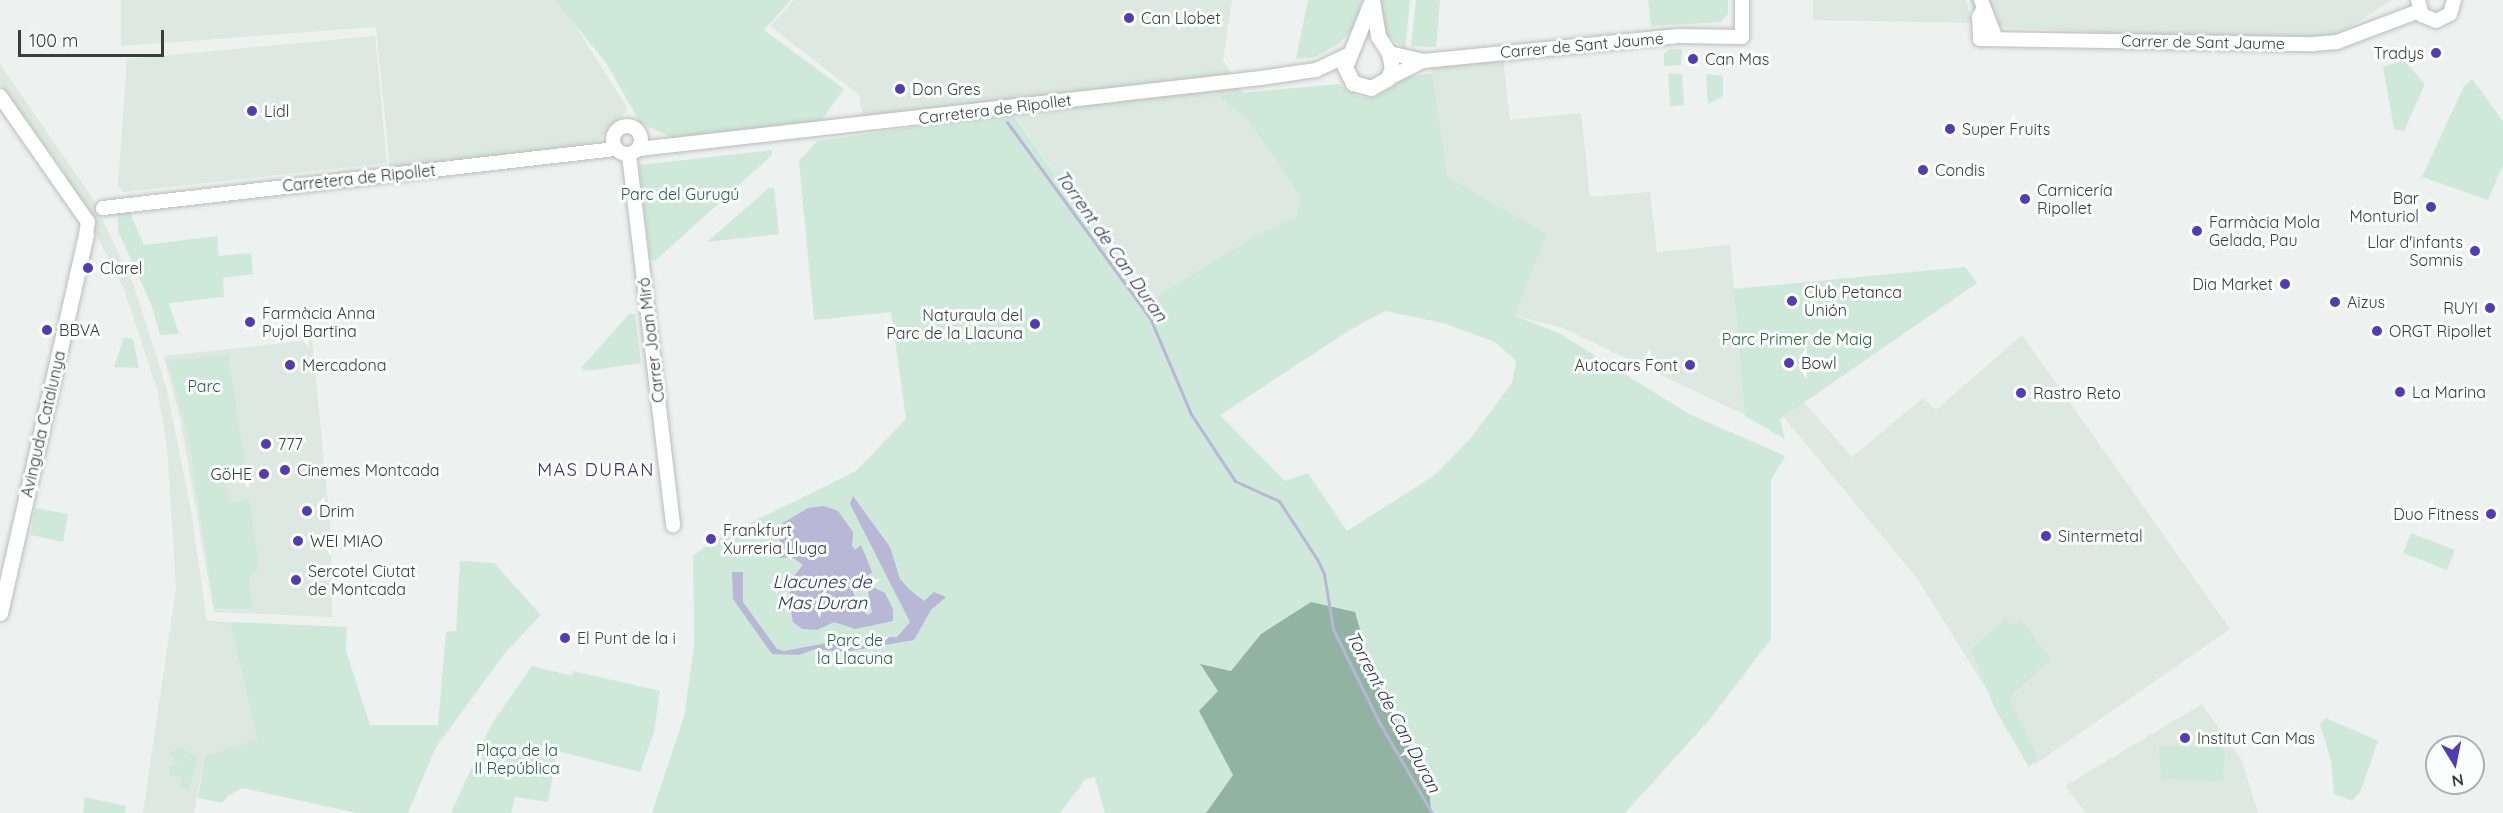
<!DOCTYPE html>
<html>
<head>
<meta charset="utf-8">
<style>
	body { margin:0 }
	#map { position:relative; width:2503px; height:813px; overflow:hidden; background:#edf1ef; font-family:Quicksand,sans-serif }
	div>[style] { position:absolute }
	.built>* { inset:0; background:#dce8e1 }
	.green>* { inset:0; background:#cee9da }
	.forest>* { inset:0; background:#93b3a2 }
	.water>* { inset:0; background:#b8b7d5 }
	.stream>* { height:3px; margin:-1.5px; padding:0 1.5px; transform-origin:1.5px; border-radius:1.5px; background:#b8b7d5 }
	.roads { filter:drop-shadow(0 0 2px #b9bdbb) drop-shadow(0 0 2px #b9bdbb) }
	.tertiary>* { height:14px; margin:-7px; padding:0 7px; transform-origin:7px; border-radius:7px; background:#fff }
	.tertiary>.ring { margin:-7px; padding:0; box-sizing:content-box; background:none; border:14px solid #fff; border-radius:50% }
	.secondary>* { height:15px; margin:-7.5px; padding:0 7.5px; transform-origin:7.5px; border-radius:7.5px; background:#fff }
	.dots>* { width:16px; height:16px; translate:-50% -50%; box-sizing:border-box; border:3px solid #fafefc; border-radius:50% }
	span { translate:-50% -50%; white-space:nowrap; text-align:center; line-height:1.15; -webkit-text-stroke:6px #fafefc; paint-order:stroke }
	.poi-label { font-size:16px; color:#3b3d3c }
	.left { translate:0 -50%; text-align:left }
	.right { translate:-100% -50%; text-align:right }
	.street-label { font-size:16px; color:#3b3d3c }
	.park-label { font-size:16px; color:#296048 }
	.water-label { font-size:18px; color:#35315b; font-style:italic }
	.neighbourhood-label { font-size:18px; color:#382f6b; letter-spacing:1.5px }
	.north { position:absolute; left:2425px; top:735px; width:60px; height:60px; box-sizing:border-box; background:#fafefc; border:2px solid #aeb1af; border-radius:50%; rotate:170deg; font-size:16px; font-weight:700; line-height:24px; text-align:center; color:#3b3d3c }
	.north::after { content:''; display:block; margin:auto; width:21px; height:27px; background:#553bb3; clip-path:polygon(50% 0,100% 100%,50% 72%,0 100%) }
	.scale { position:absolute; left:18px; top:30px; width:146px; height:27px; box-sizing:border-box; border:3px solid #3b3d3c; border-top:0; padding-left:8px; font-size:18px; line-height:21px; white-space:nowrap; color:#3b3d3c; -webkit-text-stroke:4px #fafefc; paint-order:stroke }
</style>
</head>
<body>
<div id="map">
	<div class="built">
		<i style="clip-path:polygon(121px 0,559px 0,628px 109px,599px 141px,577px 147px,390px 169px,376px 27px,121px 46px)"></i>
		<i style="clip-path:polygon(794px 0,1232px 0,1223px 60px,1307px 199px,1300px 216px,1251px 238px,1145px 305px,1005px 101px,863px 118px,859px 95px,770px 26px)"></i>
		<i style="clip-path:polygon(1813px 0,1966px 0,1972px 23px,1813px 20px)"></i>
		<i style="clip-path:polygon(1970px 0,2392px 0,2337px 35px,2248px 39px,1977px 26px)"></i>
		<i style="clip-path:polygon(375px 36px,387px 163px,123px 192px,118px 186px,127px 59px)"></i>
		<i style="clip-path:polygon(1503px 58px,1510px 120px,1581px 113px,1590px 197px,1650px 192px,1657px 252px,1730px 245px,1745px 415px,1563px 328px,1515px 316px,1547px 234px,1448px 177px,1431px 66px)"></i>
		<i style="clip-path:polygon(0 64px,91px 196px,134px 286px,166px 387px,191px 511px,207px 621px,230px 622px,257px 741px,205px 756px,194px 813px,143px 813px,176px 588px,167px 446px,157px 389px,124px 289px,64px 171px,0 84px)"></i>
		<i style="clip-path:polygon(2022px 335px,2230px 629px,2034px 765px,1917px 578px,1781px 414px,1803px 401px,1852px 457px,1923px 398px,1936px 410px)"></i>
		<i style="clip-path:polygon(312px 340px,331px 534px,332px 617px,214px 612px,181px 422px,164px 356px)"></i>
		<i style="clip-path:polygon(2202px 704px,2242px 761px,2258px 813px,2086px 813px,2065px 786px)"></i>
	</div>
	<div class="green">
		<i style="clip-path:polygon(555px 0,791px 0,764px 30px,844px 89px,818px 125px,673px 138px,640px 123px,607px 64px)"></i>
		<i style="clip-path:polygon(1308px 0,1362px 0,1355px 26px,1339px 44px,1315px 57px,1296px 59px)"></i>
		<i style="clip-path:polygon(1381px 0,1410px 0,1405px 49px,1385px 33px)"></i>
		<i style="clip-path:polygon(1416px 0,1440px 0,1436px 47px,1411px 46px)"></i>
		<i style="clip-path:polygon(1648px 0,1728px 0,1728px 14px,1721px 22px,1651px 26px)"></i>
		<i style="clip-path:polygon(1670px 49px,1682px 49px,1681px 65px,1664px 66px,1664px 54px)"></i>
		<i style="clip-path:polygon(2404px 60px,2425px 84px,2404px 131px,2394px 129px,2383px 67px)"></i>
		<i style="clip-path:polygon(evenodd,1432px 73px,1448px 177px,1547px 234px,1515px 316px,1559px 333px,1689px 414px,1785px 456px,1771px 480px,1771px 639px,1710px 719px,1625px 813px,1431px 813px,1429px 783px,1374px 677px,1355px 613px,1261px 634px,1231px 671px,1200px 665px,1219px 691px,1200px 711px,1233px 775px,1206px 813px,1105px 813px,1095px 777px,1085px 780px,1060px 813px,652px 813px,684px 717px,694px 646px,693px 556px,710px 543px,856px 471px,906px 419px,891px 312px,814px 320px,799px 161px,817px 141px,1012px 113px,1145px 304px,1251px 238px,1296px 217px,1301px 198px,1281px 166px,1247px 119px,1218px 95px,1339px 84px,1357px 96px,1373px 98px,1409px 77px,1432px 73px,1385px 311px,1443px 323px,1495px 342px,1516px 361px,1512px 383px,1471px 438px,1435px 475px,1347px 531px,1308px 473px,1285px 481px,1220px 415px,1350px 330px,1385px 311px)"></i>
		<i style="clip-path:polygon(1668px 73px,1682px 74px,1684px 105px,1670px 106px)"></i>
		<i style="clip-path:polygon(1706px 74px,1723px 76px,1723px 96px,1708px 104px)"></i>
		<i style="clip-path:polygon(2472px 79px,2503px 121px,2503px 165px,2488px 200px,2422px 177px,2464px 86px)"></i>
		<i style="clip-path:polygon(772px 150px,772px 155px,655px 261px,650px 260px,639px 165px)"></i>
		<i style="clip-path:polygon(770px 187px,774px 188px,779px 234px,707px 242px)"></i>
		<i style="clip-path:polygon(130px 213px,144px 245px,217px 236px,219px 256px,251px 253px,253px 274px,223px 278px,224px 297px,169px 303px,179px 334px,160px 335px,151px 304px,118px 231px,118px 214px)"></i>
		<i style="clip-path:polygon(1965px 267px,1977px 283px,1780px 419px,1785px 439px,1745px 416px,1734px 289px)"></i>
		<i style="clip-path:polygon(629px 314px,635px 314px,641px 363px,587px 371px,581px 368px)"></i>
		<i style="clip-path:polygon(124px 337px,133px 339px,139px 368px,114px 367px)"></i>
		<i style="clip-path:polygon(228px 355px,245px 464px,229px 466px,224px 476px,226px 492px,234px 502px,249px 499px,258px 559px,258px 570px,249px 577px,252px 609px,214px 608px,188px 435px,167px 360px)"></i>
		<i style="clip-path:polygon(35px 508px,68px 514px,63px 542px,31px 535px)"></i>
		<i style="clip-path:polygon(2411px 533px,2455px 550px,2447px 570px,2403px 553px)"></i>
		<i style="clip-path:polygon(460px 561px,494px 563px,541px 615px,505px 653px,436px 747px,408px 813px,357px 813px,243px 788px,229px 795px,223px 803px,198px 798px,205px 756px,257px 740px,230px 622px,347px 627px,346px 651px,370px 725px,438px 725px,446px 632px,456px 631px)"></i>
		<i style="clip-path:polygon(2006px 619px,2013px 625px,2021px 620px,2051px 659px,2009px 698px,2038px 757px,2029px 767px,1995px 709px,1971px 649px)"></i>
		<i style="clip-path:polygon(532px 666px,572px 676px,573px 671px,660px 691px,654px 732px,640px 772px,557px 751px,548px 802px,515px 797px,511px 813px,451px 813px,491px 725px)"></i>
		<i style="clip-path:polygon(2326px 718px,2378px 741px,2360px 792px,2352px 801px,2334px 794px,2331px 761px,2320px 724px)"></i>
		<i style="clip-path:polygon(2159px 746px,2225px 746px,2223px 781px,2161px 779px)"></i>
		<i style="clip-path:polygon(180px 747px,198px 759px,189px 788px,180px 788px,182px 776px,169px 776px,170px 766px,179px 763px,170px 753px)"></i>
		<i style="clip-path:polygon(85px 797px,126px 806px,125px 813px,83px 813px)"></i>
	</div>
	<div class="forest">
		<i style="clip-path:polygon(1311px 602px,1355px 612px,1374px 677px,1429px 783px,1431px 813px,1206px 813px,1233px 775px,1199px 711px,1218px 691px,1200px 664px,1231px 671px,1261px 634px)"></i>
	</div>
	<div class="water">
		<i style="clip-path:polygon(853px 496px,890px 547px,900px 579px,910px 590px,924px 601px,934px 592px,946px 597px,931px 610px,914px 640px,844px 652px,815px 649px,799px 655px,772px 654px,733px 599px,732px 572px,743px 572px,743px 602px,777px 649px,784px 651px,854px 638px,897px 637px,910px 622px,850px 504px)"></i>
		<i style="clip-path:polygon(824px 506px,838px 511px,853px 532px,852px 546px,855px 550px,861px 545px,872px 572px,853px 591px,858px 607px,868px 615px,872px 612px,868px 592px,873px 587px,885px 593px,893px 609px,893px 621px,855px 629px,834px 622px,817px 630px,802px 629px,793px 622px,789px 599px,792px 578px,803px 565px,792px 557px,779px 558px,780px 536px,770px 535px,771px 530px,808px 508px)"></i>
	</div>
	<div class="stream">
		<i style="left:1007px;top:122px;width:243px;rotate:53.9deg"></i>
		<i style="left:1150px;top:318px;width:104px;rotate:66.9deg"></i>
		<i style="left:1191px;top:414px;width:80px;rotate:56.7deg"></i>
		<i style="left:1235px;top:481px;width:48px;rotate:24.4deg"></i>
		<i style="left:1279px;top:501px;width:69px;rotate:56.8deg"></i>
		<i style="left:1317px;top:559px;width:17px;rotate:65deg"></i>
		<i style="left:1324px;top:574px;width:56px;rotate:80.7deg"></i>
		<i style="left:1333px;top:629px;width:104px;rotate:63.7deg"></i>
		<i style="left:1379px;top:722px;width:105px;rotate:59.8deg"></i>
	</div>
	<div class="roads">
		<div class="tertiary">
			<i style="left:1981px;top:0;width:42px;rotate:69deg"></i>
			<i style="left:2418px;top:0;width:16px;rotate:75deg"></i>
			<i style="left:2422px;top:15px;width:15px;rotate:23deg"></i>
			<i style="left:2436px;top:21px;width:16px;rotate:-27deg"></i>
			<i style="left:2450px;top:14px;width:15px;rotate:-74deg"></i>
			<i style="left:1983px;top:10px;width:8px;rotate:120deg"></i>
			<i style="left:1979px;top:17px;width:22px;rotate:87deg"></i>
			<i style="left:1980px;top:39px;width:334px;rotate:0.9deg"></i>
			<i style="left:2314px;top:44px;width:23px;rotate:-5deg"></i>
			<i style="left:2337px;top:42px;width:88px;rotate:-20.7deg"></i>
			<i style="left:1389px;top:53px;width:35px;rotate:13deg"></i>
			<i style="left:1387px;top:79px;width:40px;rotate:-26.6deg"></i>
			<i style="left:1423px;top:61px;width:257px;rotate:-5.6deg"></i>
			<i style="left:1679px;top:36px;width:63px;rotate:0.9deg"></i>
			<i style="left:1742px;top:37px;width:37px;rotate:-90deg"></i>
			<i style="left:0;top:96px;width:154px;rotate:55.1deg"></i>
			<i style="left:88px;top:222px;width:13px;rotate:99deg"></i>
			<i class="ring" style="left:613px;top:126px;width:14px;height:14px"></i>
			<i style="left:639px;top:149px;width:626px;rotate:-6.51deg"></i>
			<i style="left:1261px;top:78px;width:56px;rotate:-8.3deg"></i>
			<i style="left:1316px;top:70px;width:35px;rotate:-25deg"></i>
			<i style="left:629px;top:155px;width:373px;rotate:83.2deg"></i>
			<i style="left:103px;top:208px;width:515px;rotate:-6.57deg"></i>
		</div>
		<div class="secondary">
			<i style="left:1372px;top:1px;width:36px;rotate:80deg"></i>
			<i style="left:1378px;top:36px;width:20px;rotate:57deg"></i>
			<i style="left:1389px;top:53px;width:15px;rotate:79deg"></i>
			<i style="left:1392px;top:68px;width:12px;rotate:114deg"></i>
			<i style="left:1387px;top:79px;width:18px;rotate:151deg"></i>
			<i style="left:1371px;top:88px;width:19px;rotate:-164deg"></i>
			<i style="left:1353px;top:83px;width:18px;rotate:-117deg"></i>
			<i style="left:1345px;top:67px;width:72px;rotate:-68.1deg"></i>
			<i style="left:0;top:613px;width:388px;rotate:-77.2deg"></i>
		</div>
	</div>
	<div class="dots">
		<i style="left:1129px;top:18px;background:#553bb3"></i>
		<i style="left:2436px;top:53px;background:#553bb3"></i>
		<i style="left:1693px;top:59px;background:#553bb3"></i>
		<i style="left:900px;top:89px;background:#553bb3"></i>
		<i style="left:252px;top:111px;background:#553bb3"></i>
		<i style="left:1950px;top:129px;background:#553bb3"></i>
		<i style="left:1923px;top:170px;background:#553bb3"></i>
		<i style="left:2025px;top:199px;background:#553bb3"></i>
		<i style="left:2431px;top:207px;background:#553bb3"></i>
		<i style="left:2197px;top:231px;background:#553bb3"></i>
		<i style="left:2475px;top:251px;background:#553bb3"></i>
		<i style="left:88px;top:268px;background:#553bb3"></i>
		<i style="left:2285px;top:284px;background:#553bb3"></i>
		<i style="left:1792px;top:301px;background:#553bb3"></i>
		<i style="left:2335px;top:302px;background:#553bb3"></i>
		<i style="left:2490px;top:308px;background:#553bb3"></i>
		<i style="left:250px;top:322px;background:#553bb3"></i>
		<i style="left:1035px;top:324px;background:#553bb3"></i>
		<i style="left:47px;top:330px;background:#553bb3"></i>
		<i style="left:2377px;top:331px;background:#553bb3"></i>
		<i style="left:1789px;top:363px;background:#553bb3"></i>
		<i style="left:290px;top:365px;background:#553bb3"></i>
		<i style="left:1690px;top:365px;background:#553bb3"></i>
		<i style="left:2400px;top:392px;background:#553bb3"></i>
		<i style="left:2021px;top:393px;background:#553bb3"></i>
		<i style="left:266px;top:444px;background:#553bb3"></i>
		<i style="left:285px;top:470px;background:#553bb3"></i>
		<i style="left:264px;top:474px;background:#553bb3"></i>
		<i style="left:307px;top:511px;background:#553bb3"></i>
		<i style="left:2491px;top:514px;background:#553bb3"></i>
		<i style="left:2046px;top:536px;background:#553bb3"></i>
		<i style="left:711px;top:539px;background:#553bb3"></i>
		<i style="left:298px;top:541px;background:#553bb3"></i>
		<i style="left:296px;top:580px;background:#553bb3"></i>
		<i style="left:565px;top:638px;background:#553bb3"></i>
		<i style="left:2185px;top:738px;background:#553bb3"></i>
	</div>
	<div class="poi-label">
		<span class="left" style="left:1141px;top:18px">Can Llobet</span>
		<span class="right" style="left:2424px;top:53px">Tradys</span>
		<span class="left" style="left:1705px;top:59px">Can Mas</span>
		<span class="left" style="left:912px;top:89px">Don Gres</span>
		<span class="left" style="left:264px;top:111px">Lidl</span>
		<span class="left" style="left:1962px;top:129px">Super Fruits</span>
		<span class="left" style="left:1935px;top:170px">Condis</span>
		<span class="left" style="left:2037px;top:199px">Carnicería<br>Ripollet</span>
		<span class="right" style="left:2419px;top:207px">Bar<br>Monturiol</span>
		<span class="left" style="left:2209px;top:231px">Farmàcia Mola<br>Gelada, Pau</span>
		<span class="right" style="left:2463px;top:251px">Llar d'infants<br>Somnis</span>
		<span class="left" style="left:100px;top:268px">Clarel</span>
		<span class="right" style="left:2273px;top:284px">Dia Market</span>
		<span class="left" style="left:1804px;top:301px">Club Petanca<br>Unión</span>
		<span class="left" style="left:2347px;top:302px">Aizus</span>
		<span class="right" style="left:2478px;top:308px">RUYI</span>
		<span class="left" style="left:262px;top:322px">Farmàcia Anna<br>Pujol Bartina</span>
		<span class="right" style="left:1023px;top:324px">Naturaula del<br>Parc de la Llacuna</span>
		<span class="left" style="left:59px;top:330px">BBVA</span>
		<span class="left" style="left:2389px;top:331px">ORGT Ripollet</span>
		<span class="left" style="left:1801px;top:363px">Bowl</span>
		<span class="left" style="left:302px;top:365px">Mercadona</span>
		<span class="right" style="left:1678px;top:365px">Autocars Font</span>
		<span class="left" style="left:2412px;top:392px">La Marina</span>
		<span class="left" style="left:2033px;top:393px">Rastro Reto</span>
		<span class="left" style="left:278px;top:444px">777</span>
		<span class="left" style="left:297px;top:470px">Cinemes Montcada</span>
		<span class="right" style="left:252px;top:474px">GöHE</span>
		<span class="left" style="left:319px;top:511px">Drim</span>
		<span class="right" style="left:2479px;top:514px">Duo Fitness</span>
		<span class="left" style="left:723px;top:539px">Frankfurt<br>Xurreria Lluga</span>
		<span class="left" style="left:2058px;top:536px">Sintermetal</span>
		<span class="left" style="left:310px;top:541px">WEI MIAO</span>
		<span class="left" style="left:308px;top:580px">Sercotel Ciutat<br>de Montcada</span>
		<span class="left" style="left:577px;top:638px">El Punt de la i</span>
		<span class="left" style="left:2197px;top:738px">Institut Can Mas</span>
	</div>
	<div class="street-label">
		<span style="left:2203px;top:42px;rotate:1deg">Carrer de Sant Jaume</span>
		<span style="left:1582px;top:45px;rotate:-5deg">Carrer de Sant Jaume</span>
		<span style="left:995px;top:109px;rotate:-7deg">Carretera de Ripollet</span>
		<span style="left:359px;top:178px;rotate:-6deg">Carretera de Ripollet</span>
		<span style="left:651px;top:340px;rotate:-97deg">Carrer Joan Miró</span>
		<span style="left:43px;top:424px;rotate:-77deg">Avinguda Catalunya</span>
	</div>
	<div class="park-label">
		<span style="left:680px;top:194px">Parc del Gurugú</span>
		<span style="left:1797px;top:339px">Parc Primer de Maig</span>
		<span style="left:204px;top:386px">Parc</span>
		<span style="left:855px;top:649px">Parc de<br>la Llacuna</span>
		<span style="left:517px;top:759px">Plaça de la<br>II República</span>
	</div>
	<div class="water-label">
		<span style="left:1111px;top:246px;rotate:55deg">Torrent de Can Duran</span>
		<span style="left:822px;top:593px">Llacunes de<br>Mas Duran</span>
		<span style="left:1393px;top:712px;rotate:62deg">Torrent de Can Duran</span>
	</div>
	<div class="neighbourhood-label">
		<span style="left:596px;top:470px">MAS DURAN</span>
	</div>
	<div class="north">N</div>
	<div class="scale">100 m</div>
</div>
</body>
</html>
